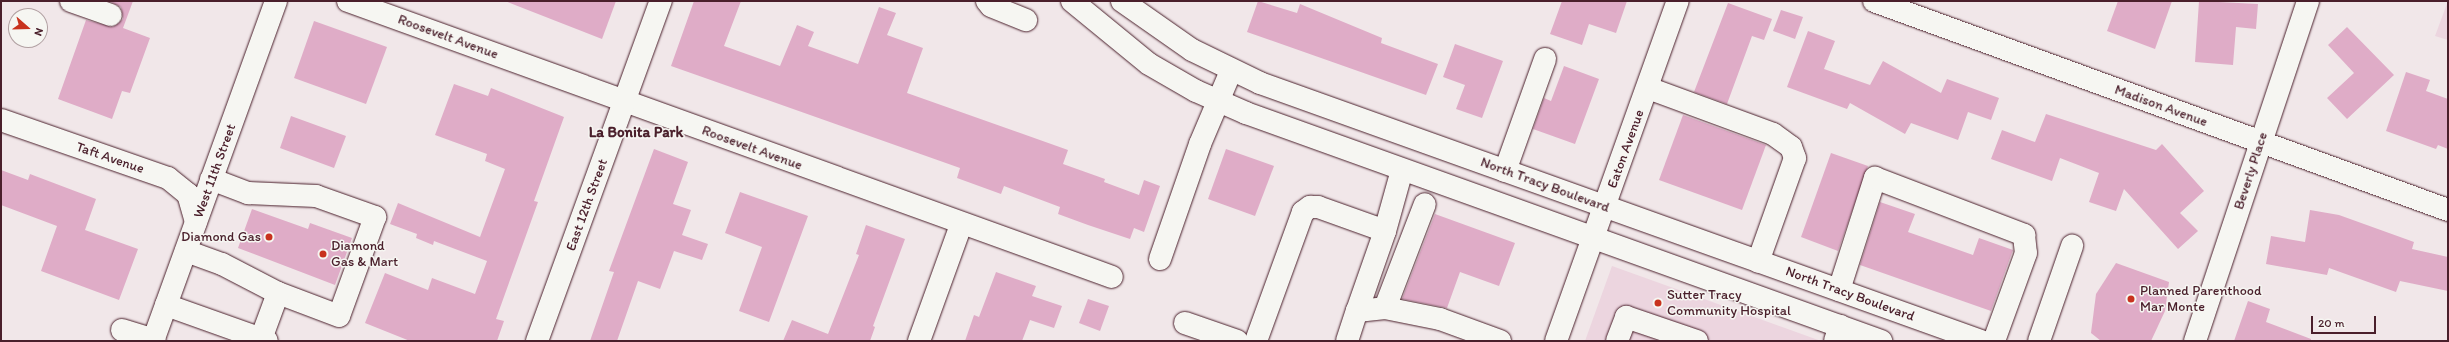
<!DOCTYPE html>
<html>
<head>
<meta charset="utf-8">
<style>
	body { margin:0 }
	#map { position:relative; width:2449px; height:342px; overflow:hidden; background:#f1e7e9; font-family:Itim,sans-serif }
	div>[style] { position:absolute }
	.built>* { inset:0; background:#ecd5df }
	.building>* { inset:0; background:#dfacc7 }
	.roads { filter:drop-shadow(0 0 1px #4a1f2b) drop-shadow(0 0 1px #4a1f2b) }
	.minor>* { height:22px; margin:-11px; padding:0 11px; transform-origin:11px; border-radius:11px; background:#f6f6f2 }
	.major>* { height:22px; margin:-11px; padding:0 11px; transform-origin:11px; border-radius:11px; background:#f6f6f2 }
	.dots>* { width:11px; height:11px; translate:-50% -50%; box-sizing:border-box; border:2px solid #f6f6f2; border-radius:50% }
	span { translate:-50% -50%; white-space:nowrap; text-align:center; line-height:1.15; -webkit-text-stroke:3px #f6f6f2; paint-order:stroke }
	.street-label { font-size:14px; color:#4a1f2b }
	.poi-label { font-size:14px; color:#4a1f2b }
	.right { translate:-100% -50%; text-align:right }
	.left { translate:0 -50%; text-align:left }
	.neighbourhood-label { font-size:15px; color:#4a1f2b; font-weight:700 }
	.frame { position:absolute; inset:0; border:2px solid #4a1f2b; pointer-events:none }
	.north { position:absolute; left:8px; top:8px; width:40px; height:40px; box-sizing:border-box; background:#f6f6f2; border:1px solid #b1a0a2; border-radius:50%; rotate:110deg; font-size:11px; font-weight:700; line-height:16px; text-align:center; color:#4a1f2b }
	.north::after { content:''; display:block; margin:auto; width:14px; height:18px; background:#c8321e; clip-path:polygon(50% 0,100% 100%,50% 72%,0 100%) }
	.scale { position:absolute; left:2311px; top:316px; width:65px; height:18px; box-sizing:border-box; border:2px solid #4a1f2b; border-top:0; padding-left:5px; font-size:12px; line-height:14px; white-space:nowrap; color:#4a1f2b; -webkit-text-stroke:3px #f6f6f2; paint-order:stroke }
</style>
</head>
<body>
<div id="map">
	<div class="built">
		<i style="clip-path:polygon(2448px 1px,2448px 40px,2435px 36px)"></i>
		<i style="clip-path:polygon(1612px 266px,1821px 341px,1585px 341px)"></i>
	</div>
	<div class="building">
		<i style="clip-path:polygon(109px 1px,133px 1px,123px 28px,150px 38px,130px 93px,122px 91px,112px 119px,58px 99px,86px 20px,113px 27px,123px 19px,121px 7px)"></i>
		<i style="clip-path:polygon(505px 1px,616px 1px,602px 39px)"></i>
		<i style="clip-path:polygon(694px 1px,741px 1px,724px 46px,780px 66px,797px 25px,814px 32px,808px 46px,858px 64px,879px 7px,896px 13px,887px 35px,923px 48px,907px 93px,1068px 150px,1063px 164px,1105px 179px,1104px 182px,1139px 195px,1144px 180px,1160px 186px,1144px 232px,1134px 228px,1130px 239px,1088px 225px,1058px 214px,1060px 207px,1004px 186px,1001px 194px,957px 178px,960px 168px,671px 66px)"></i>
		<i style="clip-path:polygon(1258px 1px,1297px 13px,1300px 4px,1382px 38px,1381px 43px,1438px 64px,1426px 95px,1247px 32px)"></i>
		<i style="clip-path:polygon(1562px 1px,1627px 1px,1616px 33px,1589px 24px,1582px 45px,1550px 34px)"></i>
		<i style="clip-path:polygon(2118px 1px,2172px 1px,2155px 49px,2107px 31px)"></i>
		<i style="clip-path:polygon(2199px 1px,2258px 4px,2256px 29px,2236px 27px,2233px 65px,2195px 62px)"></i>
		<i style="clip-path:polygon(1728px 3px,1772px 19px,1764px 40px,1752px 36px,1727px 104px,1694px 92px)"></i>
		<i style="clip-path:polygon(1781px 10px,1803px 17px,1795px 39px,1773px 31px)"></i>
		<i style="clip-path:polygon(314px 21px,387px 47px,366px 104px,294px 78px)"></i>
		<i style="clip-path:polygon(2347px 27px,2394px 75px,2347px 119px,2327px 98px,2354px 73px,2328px 45px)"></i>
		<i style="clip-path:polygon(1808px 31px,1835px 41px,1824px 69px,1870px 85px,1883px 61px,1941px 93px,1947px 79px,1999px 98px,1991px 120px,1968px 112px,1958px 140px,1911px 123px,1905px 134px,1850px 103px,1847px 109px,1787px 87px)"></i>
		<i style="clip-path:polygon(1455px 44px,1503px 61px,1482px 118px,1456px 109px,1465px 85px,1443px 77px)"></i>
		<i style="clip-path:polygon(1564px 66px,1599px 79px,1575px 144px,1533px 129px,1544px 98px,1551px 101px)"></i>
		<i style="clip-path:polygon(2406px 72px,2430px 80px,2426px 91px,2448px 99px,2448px 149px,2438px 145px,2436px 149px,2386px 131px)"></i>
		<i style="clip-path:polygon(454px 84px,488px 96px,491px 88px,564px 117px,534px 201px,538px 202px,496px 319px,504px 321px,497px 341px,410px 341px,365px 323px,385px 273px,428px 290px,432px 278px,475px 294px,487px 261px,434px 241px,433px 245px,416px 238px,417px 234px,390px 224px,398px 203px,480px 237px,505px 169px,485px 161px,487px 154px,435px 135px)"></i>
		<i style="clip-path:polygon(2046px 114px,2156px 150px,2162px 144px,2204px 191px,2180px 213px,2198px 231px,2178px 249px,2124px 189px,2116px 211px,2089px 202px,2099px 173px,2060px 158px,2052px 181px,1991px 159px,2002px 130px,2035px 142px)"></i>
		<i style="clip-path:polygon(1683px 115px,1766px 145px,1742px 210px,1659px 180px)"></i>
		<i style="clip-path:polygon(291px 116px,346px 136px,334px 168px,280px 148px)"></i>
		<i style="clip-path:polygon(654px 149px,688px 162px,673px 204px,691px 210px,682px 235px,708px 244px,702px 260px,674px 251px,660px 289px,638px 281px,617px 341px,590px 341px,614px 272px,609px 271px)"></i>
		<i style="clip-path:polygon(1226px 149px,1274px 166px,1255px 216px,1208px 199px)"></i>
		<i style="clip-path:polygon(1831px 153px,1868px 166px,1838px 251px,1801px 237px)"></i>
		<i style="clip-path:polygon(1px 170px,28px 180px,30px 174px,96px 199px,85px 230px,138px 249px,119px 300px,41px 271px,57px 226px,1px 205px)"></i>
		<i style="clip-path:polygon(740px 192px,808px 216px,769px 322px,739px 311px,762px 247px,725px 233px)"></i>
		<i style="clip-path:polygon(1880px 202px,1915px 214px,1908px 232px,1973px 255px,1979px 238px,2013px 250px,1991px 311px,1860px 265px)"></i>
		<i style="clip-path:polygon(252px 209px,308px 229px,310px 223px,352px 238px,335px 285px,238px 248px)"></i>
		<i style="clip-path:polygon(2310px 210px,2339px 215px,2414px 242px,2412px 249px,2448px 257px,2448px 291px,2400px 281px,2396px 292px,2329px 268px,2327px 275px,2266px 264px,2271px 236px,2305px 242px)"></i>
		<i style="clip-path:polygon(1435px 214px,1515px 243px,1499px 286px,1460px 272px,1447px 308px,1402px 299px)"></i>
		<i style="clip-path:polygon(866px 225px,905px 239px,873px 326px,875px 327px,870px 341px,783px 341px,792px 320px,828px 334px,859px 255px,856px 254px)"></i>
		<i style="clip-path:polygon(2116px 263px,2169px 282px,2165px 311px,2151px 341px,2101px 341px,2091px 333px,2096px 294px)"></i>
		<i style="clip-path:polygon(996px 272px,1036px 286px,1032px 296px,1062px 306px,1054px 328px,1030px 320px,1022px 341px,965px 341px,974px 315px,979px 317px)"></i>
		<i style="clip-path:polygon(1088px 299px,1109px 306px,1100px 331px,1079px 323px)"></i>
		<i style="clip-path:polygon(2248px 301px,2270px 309px,2266px 322px,2311px 339px,2311px 341px,2234px 341px)"></i>
	</div>
	<div class="roads">
		<div class="minor">
			<i style="left:71px;top:1px;width:42px;rotate:19.3deg"></i>
			<i style="left:348px;top:1px;width:812px;rotate:19.86deg"></i>
			<i style="left:987px;top:1px;width:6px;rotate:51deg"></i>
			<i style="left:991px;top:6px;width:38px;rotate:22deg"></i>
			<i style="left:1874px;top:1px;width:611px;rotate:20.01deg"></i>
			<i style="left:1648px;top:88px;width:133px;rotate:20.2deg"></i>
			<i style="left:1773px;top:134px;width:22px;rotate:36deg"></i>
			<i style="left:1791px;top:147px;width:12px;rotate:70deg"></i>
			<i style="left:1795px;top:158px;width:110px;rotate:109.6deg"></i>
			<i style="left:1px;top:120px;width:177px;rotate:19.2deg"></i>
			<i style="left:168px;top:178px;width:26px;rotate:39deg"></i>
			<i style="left:188px;top:194px;width:29px;rotate:74deg"></i>
			<i style="left:1505px;top:171px;width:119px;rotate:-70.3deg"></i>
			<i style="left:211px;top:179px;width:40px;rotate:21deg"></i>
			<i style="left:248px;top:193px;width:68px;rotate:2.5deg"></i>
			<i style="left:316px;top:196px;width:63px;rotate:19.6deg"></i>
			<i style="left:375px;top:217px;width:105px;rotate:110deg"></i>
			<i style="left:339px;top:316px;width:65px;rotate:-159.3deg"></i>
			<i style="left:186px;top:251px;width:38px;rotate:20deg"></i>
			<i style="left:222px;top:264px;width:63px;rotate:27.4deg"></i>
			<i style="left:278px;top:293px;width:49px;rotate:110.3deg"></i>
			<i style="left:1160px;top:259px;width:122px;rotate:-70.8deg"></i>
			<i style="left:1200px;top:144px;width:79px;rotate:-67deg"></i>
			<i style="left:1839px;top:290px;width:118px;rotate:-72.2deg"></i>
			<i style="left:1875px;top:178px;width:160px;rotate:20.9deg"></i>
			<i style="left:2024px;top:235px;width:18px;rotate:84deg"></i>
			<i style="left:2026px;top:253px;width:94px;rotate:110deg"></i>
			<i style="left:166px;top:305px;width:107px;rotate:19.6deg"></i>
			<i style="left:1385px;top:308px;width:111px;rotate:-69deg"></i>
			<i style="left:1357px;top:311px;width:85px;rotate:-70.7deg"></i>
			<i style="left:1385px;top:231px;width:63px;rotate:-74.4deg"></i>
			<i style="left:1185px;top:323px;width:55px;rotate:19.1deg"></i>
			<i style="left:122px;top:330px;width:34px;rotate:17deg"></i>
			<i style="left:537px;top:341px;width:362px;rotate:-70deg"></i>
			<i style="left:919px;top:341px;width:123px;rotate:-70.1deg"></i>
			<i style="left:1256px;top:341px;width:137px;rotate:-70deg"></i>
			<i style="left:1303px;top:212px;width:9px;rotate:-36deg"></i>
			<i style="left:1310px;top:207px;width:8px"></i>
			<i style="left:1318px;top:207px;width:71px;rotate:19.7deg"></i>
			<i style="left:1347px;top:341px;width:32px;rotate:-72deg"></i>
			<i style="left:1357px;top:311px;width:28px;rotate:-6deg"></i>
			<i style="left:1385px;top:308px;width:56px;rotate:11.3deg"></i>
			<i style="left:1440px;top:319px;width:64px;rotate:20.1deg"></i>
			<i style="left:1556px;top:341px;width:361px;rotate:-70.3deg"></i>
			<i style="left:1617px;top:341px;width:26px;rotate:-69deg"></i>
			<i style="left:1626px;top:317px;width:75px;rotate:18.7deg"></i>
			<i style="left:1835px;top:341px;width:16px;rotate:-72deg"></i>
			<i style="left:2039px;top:341px;width:101px;rotate:-70.8deg"></i>
			<i style="left:2195px;top:341px;width:358px;rotate:-71.6deg"></i>
		</div>
		<div class="major">
			<i style="left:1072px;top:1px;width:99px;rotate:39.3deg"></i>
			<i style="left:1149px;top:64px;width:54px;rotate:29.9deg"></i>
			<i style="left:1196px;top:91px;width:55px;rotate:23.7deg"></i>
			<i style="left:1246px;top:113px;width:675px;rotate:19.75deg"></i>
			<i style="left:1122px;top:1px;width:85px;rotate:35deg"></i>
			<i style="left:1192px;top:50px;width:76px;rotate:25.9deg"></i>
			<i style="left:1260px;top:83px;width:766px;rotate:19.69deg"></i>
			<i style="left:153px;top:341px;width:362px;rotate:-70.1deg"></i>
		</div>
	</div>
	<div class="dots">
		<i style="left:269px;top:237px;background:#c8321e"></i>
		<i style="left:323px;top:254px;background:#c8321e"></i>
		<i style="left:2131px;top:299px;background:#c8321e"></i>
		<i style="left:1658px;top:303px;background:#c8321e"></i>
	</div>
	<div class="street-label">
		<span style="left:448px;top:37px;rotate:20deg">Roosevelt Avenue</span>
		<span style="left:2161px;top:106px;rotate:20deg">Madison Avenue</span>
		<span style="left:752px;top:148px;rotate:20deg">Roosevelt Avenue</span>
		<span style="left:1626px;top:149px;rotate:-70deg">Eaton Avenue</span>
		<span style="left:110px;top:158px;rotate:19deg">Taft Avenue</span>
		<span style="left:215px;top:171px;rotate:-70deg">West 11th Street</span>
		<span style="left:2251px;top:171px;rotate:-72deg">Beverly Place</span>
		<span style="left:1545px;top:185px;rotate:20deg">North Tracy Boulevard</span>
		<span style="left:587px;top:205px;rotate:-70deg">East 12th Street</span>
		<span style="left:1850px;top:294px;rotate:20deg">North Tracy Boulevard</span>
	</div>
	<div class="poi-label">
		<span class="right" style="left:261px;top:237px">Diamond Gas</span>
		<span class="left" style="left:331px;top:254px">Diamond<br>Gas &amp; Mart</span>
		<span class="left" style="left:2140px;top:299px">Planned Parenthood<br>Mar Monte</span>
		<span class="left" style="left:1667px;top:303px">Sutter Tracy<br>Community Hospital</span>
	</div>
	<div class="neighbourhood-label">
		<span style="left:636px;top:133px">La Bonita Park</span>
	</div>
	<div class="frame"></div>
	<div class="north">N</div>
	<div class="scale">20 m</div>
</div>
</body>
</html>
